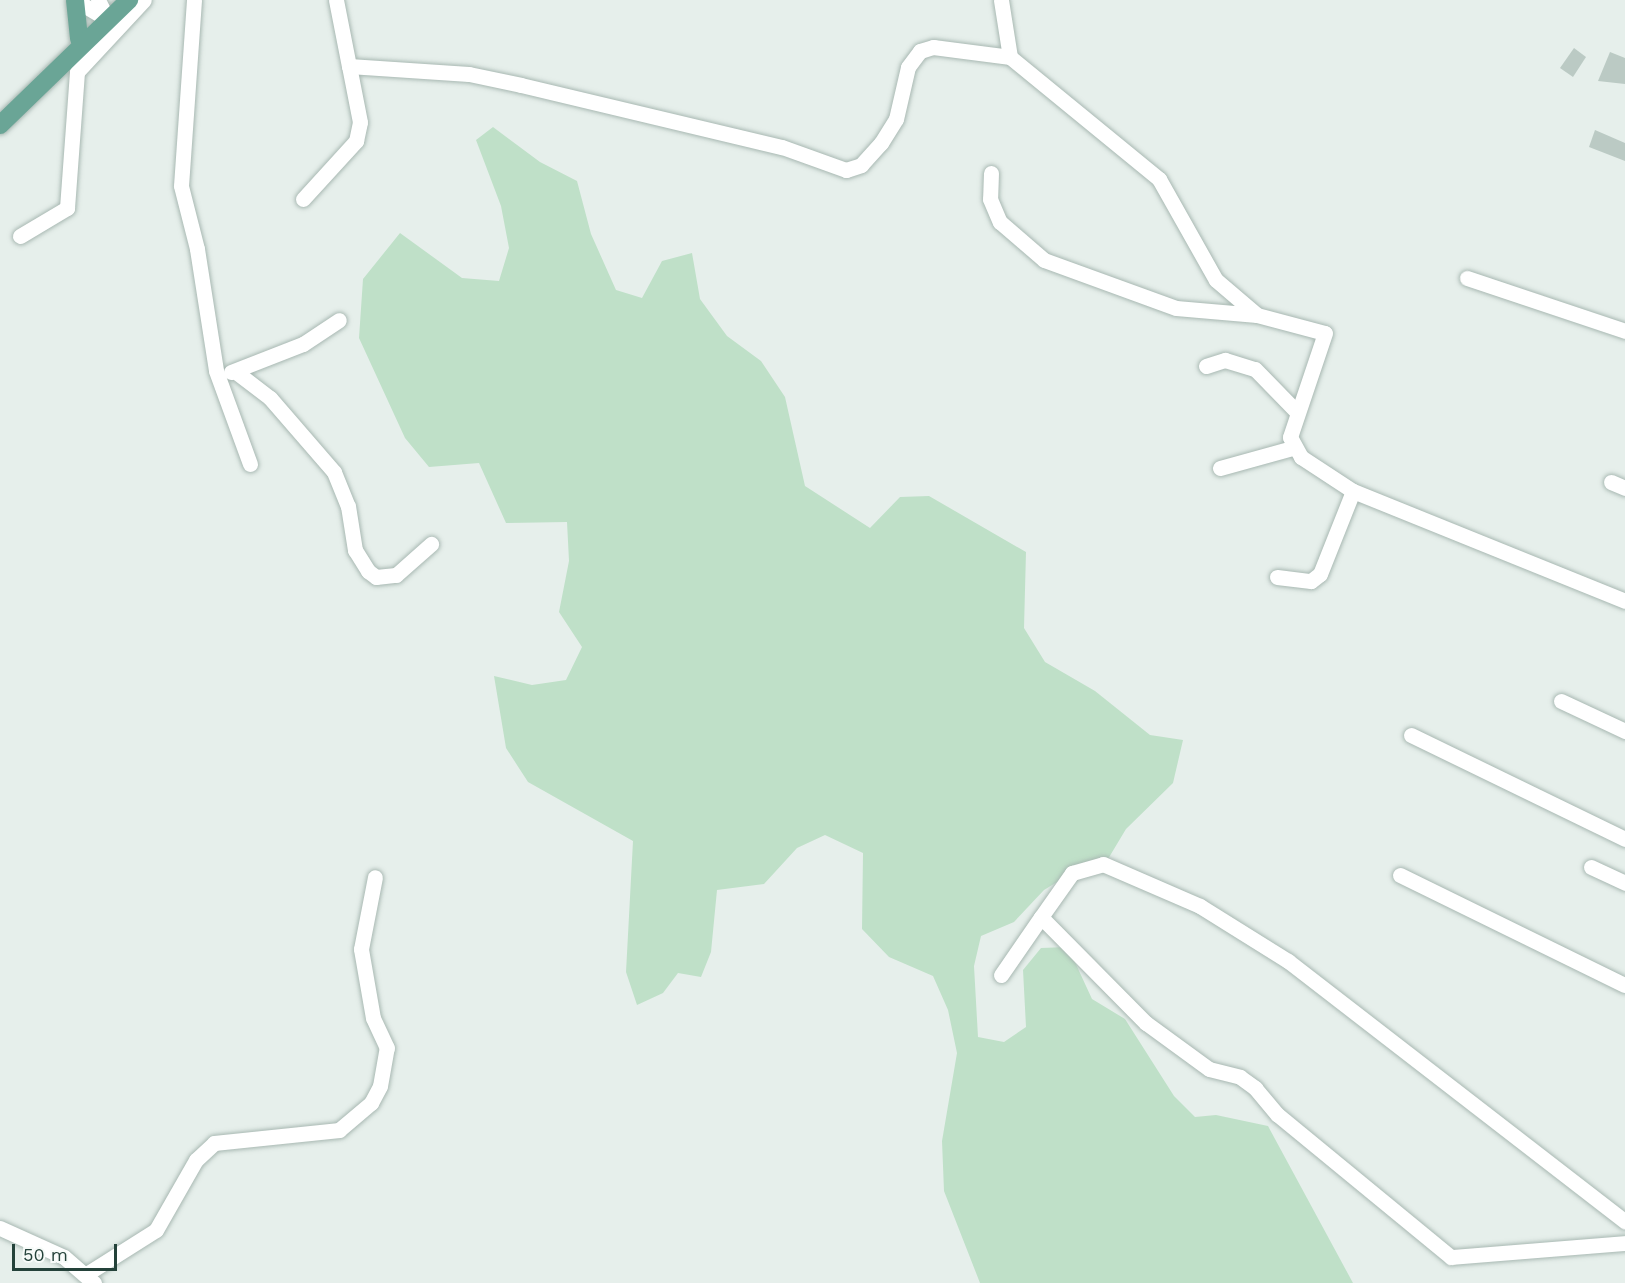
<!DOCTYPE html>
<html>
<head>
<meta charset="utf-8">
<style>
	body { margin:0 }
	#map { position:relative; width:1625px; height:1283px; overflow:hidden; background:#e6efeb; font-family:"Work Sans",sans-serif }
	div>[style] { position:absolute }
	.green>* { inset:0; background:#bfe0c8 }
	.building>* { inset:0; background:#bbcac4 }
	.roads { filter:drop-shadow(0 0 2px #a8b8b2) drop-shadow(0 0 2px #a8b8b2) }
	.minor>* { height:15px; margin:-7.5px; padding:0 7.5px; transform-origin:7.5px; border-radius:7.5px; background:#fff }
	.major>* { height:18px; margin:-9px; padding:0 9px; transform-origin:9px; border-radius:9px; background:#6aa596 }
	span { translate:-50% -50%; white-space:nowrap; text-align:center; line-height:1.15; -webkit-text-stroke:4.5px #f7fbf9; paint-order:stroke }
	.scale { position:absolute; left:12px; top:1244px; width:105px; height:27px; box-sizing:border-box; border:3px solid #24423a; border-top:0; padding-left:8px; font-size:18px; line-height:21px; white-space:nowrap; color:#24423a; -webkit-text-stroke:4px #f7fbf9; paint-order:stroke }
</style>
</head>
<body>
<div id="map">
	<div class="green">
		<i style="clip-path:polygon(493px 127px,540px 162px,577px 181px,591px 234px,616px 290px,642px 298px,662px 261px,692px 253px,700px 299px,727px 336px,761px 361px,785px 397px,805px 486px,870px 528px,900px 497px,929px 496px,1026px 552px,1024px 628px,1045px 662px,1095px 691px,1150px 735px,1183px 740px,1173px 783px,1126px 829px,1105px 864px,1070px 874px,1044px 890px,1014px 922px,981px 936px,974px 966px,978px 1037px,1004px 1042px,1026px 1027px,1023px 970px,1041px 948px,1068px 947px,1092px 999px,1125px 1019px,1174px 1096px,1195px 1117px,1216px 1115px,1268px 1126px,1353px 1283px,980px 1283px,944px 1191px,942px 1141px,957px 1053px,948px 1010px,933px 976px,889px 957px,862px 929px,863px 853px,825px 835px,797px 848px,764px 884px,717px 890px,711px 952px,701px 977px,678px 973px,663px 993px,637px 1005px,626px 972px,633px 841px,528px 782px,506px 748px,494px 676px,532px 685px,566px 680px,582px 647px,559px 612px,569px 561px,567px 522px,506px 523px,479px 463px,429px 467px,405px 438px,359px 338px,363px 279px,400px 233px,462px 278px,499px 281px,509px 248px,501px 206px,476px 140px)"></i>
	</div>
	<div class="building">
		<i style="clip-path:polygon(1574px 48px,1586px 57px,1573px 77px,1560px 68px)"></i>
		<i style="clip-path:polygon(1610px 52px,1625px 58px,1625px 84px,1598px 81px)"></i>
		<i style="clip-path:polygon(1595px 130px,1625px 143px,1625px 161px,1589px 147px)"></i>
	</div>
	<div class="roads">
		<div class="minor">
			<i style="left:75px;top:0;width:29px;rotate:31deg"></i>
			<i style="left:98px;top:0;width:13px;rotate:63deg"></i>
			<i style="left:194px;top:0;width:186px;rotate:94deg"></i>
			<i style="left:181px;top:186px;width:65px;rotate:75.7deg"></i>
			<i style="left:197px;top:249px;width:123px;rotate:81.1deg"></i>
			<i style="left:216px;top:371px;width:99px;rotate:69.9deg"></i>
			<i style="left:336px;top:0;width:67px;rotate:78.9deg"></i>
			<i style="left:349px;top:66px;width:120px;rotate:3.8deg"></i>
			<i style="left:469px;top:74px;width:53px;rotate:11.9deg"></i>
			<i style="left:521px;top:85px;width:268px;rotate:13.4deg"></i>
			<i style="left:782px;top:147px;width:68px;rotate:19.8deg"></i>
			<i style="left:846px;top:170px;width:16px;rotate:-18deg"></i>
			<i style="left:861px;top:165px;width:30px;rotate:-48deg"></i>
			<i style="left:881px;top:143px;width:28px;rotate:-58deg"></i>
			<i style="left:896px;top:119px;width:53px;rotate:-77deg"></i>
			<i style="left:908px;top:67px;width:20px;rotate:-53deg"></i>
			<i style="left:920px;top:51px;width:14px;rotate:-17deg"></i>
			<i style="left:933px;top:47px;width:78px;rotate:7.4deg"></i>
			<i style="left:1010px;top:57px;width:58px;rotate:-99deg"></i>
			<i style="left:1010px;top:57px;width:193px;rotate:39.3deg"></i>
			<i style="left:1159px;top:179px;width:116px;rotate:60.6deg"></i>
			<i style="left:1216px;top:280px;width:54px;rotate:40.5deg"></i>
			<i style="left:1257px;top:315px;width:70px;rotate:14.8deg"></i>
			<i style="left:1325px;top:333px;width:110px;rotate:108.6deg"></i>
			<i style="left:1290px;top:437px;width:23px;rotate:61deg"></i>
			<i style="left:1301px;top:457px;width:62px;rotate:33.2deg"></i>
			<i style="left:1353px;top:491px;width:293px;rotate:22deg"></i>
			<i style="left:991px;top:173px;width:26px;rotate:92deg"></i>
			<i style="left:990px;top:199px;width:25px;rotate:67deg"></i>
			<i style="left:1000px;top:222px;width:58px;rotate:40.8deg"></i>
			<i style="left:1044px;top:260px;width:140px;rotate:20deg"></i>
			<i style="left:1176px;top:308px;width:81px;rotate:4.9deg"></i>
			<i style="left:303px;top:199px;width:79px;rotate:-47.6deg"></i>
			<i style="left:356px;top:141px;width:19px;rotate:-78deg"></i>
			<i style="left:360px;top:122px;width:57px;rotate:-101.1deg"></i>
			<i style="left:20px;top:236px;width:55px;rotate:-30.8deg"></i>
			<i style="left:67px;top:208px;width:136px;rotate:-85.8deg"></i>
			<i style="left:77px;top:72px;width:98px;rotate:-47.1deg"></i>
			<i style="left:1467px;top:278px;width:167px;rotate:18.5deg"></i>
			<i style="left:1206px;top:366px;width:20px;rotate:-18deg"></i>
			<i style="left:1225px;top:360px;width:31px;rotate:17deg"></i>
			<i style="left:1255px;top:369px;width:60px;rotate:45.7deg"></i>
			<i style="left:231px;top:372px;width:77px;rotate:-21.3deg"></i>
			<i style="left:303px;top:344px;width:43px;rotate:-33.7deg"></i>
			<i style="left:236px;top:372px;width:43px;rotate:37.4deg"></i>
			<i style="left:270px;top:398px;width:98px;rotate:49.1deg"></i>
			<i style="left:334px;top:472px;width:37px;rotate:68deg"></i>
			<i style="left:348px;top:506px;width:45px;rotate:81deg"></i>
			<i style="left:355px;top:550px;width:25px;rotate:58deg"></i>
			<i style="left:368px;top:571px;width:10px;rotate:37deg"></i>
			<i style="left:376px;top:577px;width:20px;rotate:-6deg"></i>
			<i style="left:396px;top:575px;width:47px;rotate:-41.5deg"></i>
			<i style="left:1220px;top:468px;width:75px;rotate:-15.5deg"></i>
			<i style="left:1611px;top:482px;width:15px;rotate:23deg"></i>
			<i style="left:1277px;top:577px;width:34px;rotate:7deg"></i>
			<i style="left:1311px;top:581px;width:11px;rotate:-38deg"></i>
			<i style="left:1320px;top:574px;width:89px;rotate:-68.3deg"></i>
			<i style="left:1561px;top:701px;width:71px;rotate:25.1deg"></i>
			<i style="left:1411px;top:735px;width:238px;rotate:25.9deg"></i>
			<i style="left:1591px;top:867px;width:38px;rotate:25deg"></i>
			<i style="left:1400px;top:875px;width:250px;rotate:26.1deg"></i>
			<i style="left:1041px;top:917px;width:54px;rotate:-54.8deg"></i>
			<i style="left:1072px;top:873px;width:32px;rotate:-16deg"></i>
			<i style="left:1103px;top:864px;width:106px;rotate:23.4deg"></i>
			<i style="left:1200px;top:906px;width:104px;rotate:32deg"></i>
			<i style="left:1288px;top:961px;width:426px;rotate:37.7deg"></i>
			<i style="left:1001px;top:975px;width:70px;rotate:-55.4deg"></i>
			<i style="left:1041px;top:917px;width:149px;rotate:45.3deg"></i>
			<i style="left:1146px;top:1023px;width:78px;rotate:36.1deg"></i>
			<i style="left:1209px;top:1069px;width:32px;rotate:14deg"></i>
			<i style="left:1240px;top:1077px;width:19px;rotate:36deg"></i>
			<i style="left:1255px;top:1088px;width:35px;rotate:50deg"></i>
			<i style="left:1278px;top:1115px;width:224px;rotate:39.4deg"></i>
			<i style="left:1451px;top:1257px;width:175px;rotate:-4.6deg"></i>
			<i style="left:0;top:1228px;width:70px;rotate:24.4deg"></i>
			<i style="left:64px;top:1257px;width:40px;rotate:41deg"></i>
			<i style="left:88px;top:1273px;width:80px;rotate:-32.3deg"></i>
			<i style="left:156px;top:1230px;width:81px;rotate:-60.3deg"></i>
			<i style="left:196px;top:1160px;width:25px;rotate:-43deg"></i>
			<i style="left:214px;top:1143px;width:126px;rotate:-5.9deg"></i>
			<i style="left:339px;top:1130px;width:42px;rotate:-40.2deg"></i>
			<i style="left:371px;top:1103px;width:19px;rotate:-62deg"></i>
			<i style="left:380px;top:1086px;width:39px;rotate:-80deg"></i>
			<i style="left:387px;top:1048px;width:33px;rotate:-115deg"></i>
			<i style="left:373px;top:1018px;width:70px;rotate:-99.9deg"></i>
			<i style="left:361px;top:949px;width:73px;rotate:-79deg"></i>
		</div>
		<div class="major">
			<i style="left:75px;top:0;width:39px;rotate:84deg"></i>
			<i style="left:0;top:125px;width:180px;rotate:-44.1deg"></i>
		</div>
	</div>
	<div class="scale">50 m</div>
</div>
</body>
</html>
